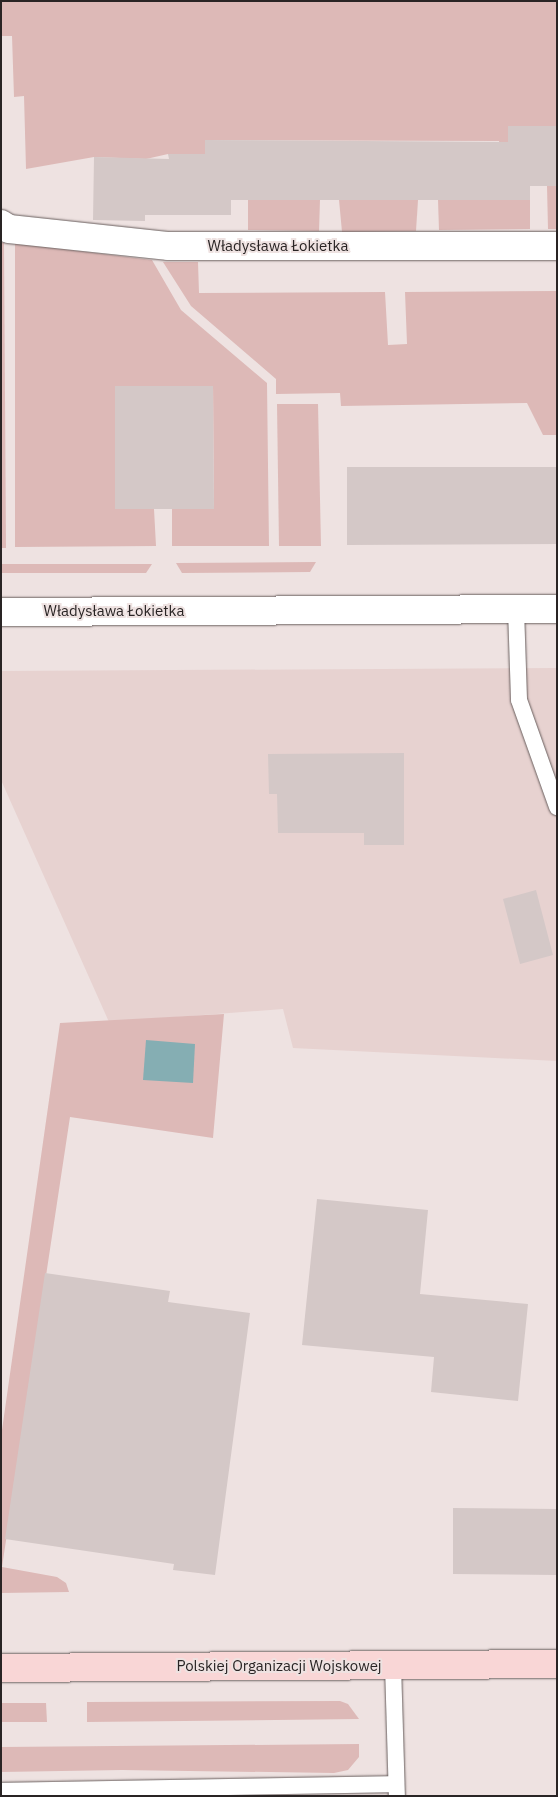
<!DOCTYPE html>
<html>
<head>
<meta charset="utf-8">
<style>
	body { margin:0 }
	#map { position:relative; width:558px; height:1797px; overflow:hidden; background:#eee2e1; font-family:"IBM Plex Sans",sans-serif }
	div>[style] { position:absolute }
	.built>* { inset:0; background:#e7d2d0 }
	.green>* { inset:0; background:#ddb9b7 }
	.water>* { inset:0; background:#85aeb3 }
	.building>* { inset:0; background:#d4c8c7 }
	.roads { filter:drop-shadow(0 0 1px #695f5e) drop-shadow(0 0 1px #695f5e) }
	.lane>* { height:16px; margin:-8px; padding:0 8px; transform-origin:8px; border-radius:8px; background:#fff }
	.street>* { height:28px; margin:-14px; padding:0 14px; transform-origin:14px; border-radius:14px; background:#fff }
	.secondary>* { height:28px; margin:-14px; padding:0 14px; transform-origin:14px; border-radius:14px; background:#f9d6d6 }
	span { translate:-50% -50%; white-space:nowrap; text-align:center; line-height:1.15; -webkit-text-stroke:4px #eee2e1; paint-order:stroke }
	.street-label { font-size:15px; color:#292424 }
	.frame { position:absolute; inset:0; border:2px solid #292424; pointer-events:none }
</style>
</head>
<body>
<div id="map">
	<div class="built">
		<i style="clip-path:polygon(557px 668px,557px 1061px,293px 1048px,283px 1009px,109px 1022px,1px 780px,1px 671px)"></i>
	</div>
	<div class="green">
		<i style="clip-path:polygon(1px 1px,557px 1px,557px 126px,508px 157px,499px 157px,499px 141px,205px 140px,205px 168px,168px 154px,146px 159px,94px 157px,26px 169px,24px 96px,14px 97px,12px 36px,1px 36px)"></i>
		<i style="clip-path:polygon(547px 186px,557px 186px,557px 229px,548px 229px)"></i>
		<i style="clip-path:polygon(248px 200px,320px 200px,319px 231px,248px 230px)"></i>
		<i style="clip-path:polygon(339px 200px,418px 200px,416px 231px,342px 232px)"></i>
		<i style="clip-path:polygon(438px 200px,530px 200px,530px 229px,439px 230px)"></i>
		<i style="clip-path:polygon(1px 242px,4px 243px,6px 548px,1px 548px)"></i>
		<i style="clip-path:polygon(15px 243px,152px 260px,181px 310px,267px 383px,269px 546px,172px 546px,172px 509px,214px 509px,213px 386px,115px 386px,115px 509px,154px 509px,156px 546px,15px 547px)"></i>
		<i style="clip-path:polygon(163px 262px,198px 262px,199px 293px,385px 292px,388px 345px,407px 344px,405px 292px,557px 291px,557px 435px,543px 435px,527px 403px,341px 406px,340px 393px,276px 394px,276px 379px,191px 306px)"></i>
		<i style="clip-path:polygon(277px 404px,318px 404px,321px 546px,279px 546px)"></i>
		<i style="clip-path:polygon(316px 562px,310px 572px,182px 573px,176px 563px)"></i>
		<i style="clip-path:polygon(1px 564px,152px 564px,146px 573px,1px 573px)"></i>
		<i style="clip-path:polygon(224px 1014px,213px 1138px,70px 1117px,2px 1567px,57px 1577px,66px 1583px,69px 1592px,1px 1593px,1px 1437px,60px 1023px)"></i>
		<i style="clip-path:polygon(340px 1701px,348px 1704px,359px 1719px,87px 1722px,87px 1702px)"></i>
		<i style="clip-path:polygon(1px 1703px,46px 1703px,47px 1722px,1px 1722px)"></i>
		<i style="clip-path:polygon(359px 1744px,359px 1757px,348px 1770px,334px 1773px,122px 1770px,1px 1772px,1px 1747px)"></i>
	</div>
	<div class="water">
		<i style="clip-path:polygon(146px 1040px,195px 1044px,193px 1083px,143px 1080px)"></i>
	</div>
	<div class="building">
		<i style="clip-path:polygon(508px 126px,557px 126px,557px 186px,530px 186px,530px 200px,231px 200px,231px 215px,145px 215px,145px 221px,93px 220px,94px 157px,169px 159px,168px 154px,205px 154px,205px 140px,508px 142px)"></i>
		<i style="clip-path:polygon(115px 386px,213px 386px,214px 509px,115px 509px)"></i>
		<i style="clip-path:polygon(347px 467px,557px 467px,557px 544px,347px 545px)"></i>
		<i style="clip-path:polygon(404px 753px,404px 845px,364px 845px,364px 833px,278px 833px,277px 794px,269px 794px,268px 754px)"></i>
		<i style="clip-path:polygon(536px 890px,553px 955px,520px 964px,503px 899px)"></i>
		<i style="clip-path:polygon(317px 1199px,428px 1210px,420px 1294px,528px 1304px,518px 1401px,431px 1392px,434px 1357px,302px 1345px)"></i>
		<i style="clip-path:polygon(45px 1273px,170px 1291px,168px 1302px,250px 1313px,215px 1575px,173px 1570px,174px 1564px,5px 1539px)"></i>
		<i style="clip-path:polygon(453px 1508px,557px 1509px,557px 1575px,453px 1574px)"></i>
	</div>
	<div class="roads">
		<div class="lane">
			<i style="left:516px;top:609px;width:91px;rotate:88.1deg"></i>
			<i style="left:519px;top:700px;width:114px;rotate:70.4deg"></i>
			<i style="left:393px;top:1665px;width:131px;rotate:88.3deg"></i>
			<i style="left:1px;top:1791px;width:395px;rotate:-1deg"></i>
		</div>
		<div class="street">
			<i style="left:1px;top:224px;width:9px;rotate:32deg"></i>
			<i style="left:9px;top:229px;width:161px;rotate:6.1deg"></i>
			<i style="left:169px;top:246px;width:388px"></i>
			<i style="left:1px;top:612px;width:556px;rotate:-0.31deg"></i>
		</div>
		<div class="secondary">
			<i style="left:1px;top:1668px;width:556px;rotate:-0.41deg"></i>
		</div>
	</div>
	<div class="street-label">
		<span style="left:278px;top:246px">Władysława Łokietka</span>
		<span style="left:114px;top:611px">Władysława Łokietka</span>
		<span style="left:279px;top:1666px">Polskiej Organizacji Wojskowej</span>
	</div>
	<div class="frame"></div>
</div>
</body>
</html>
